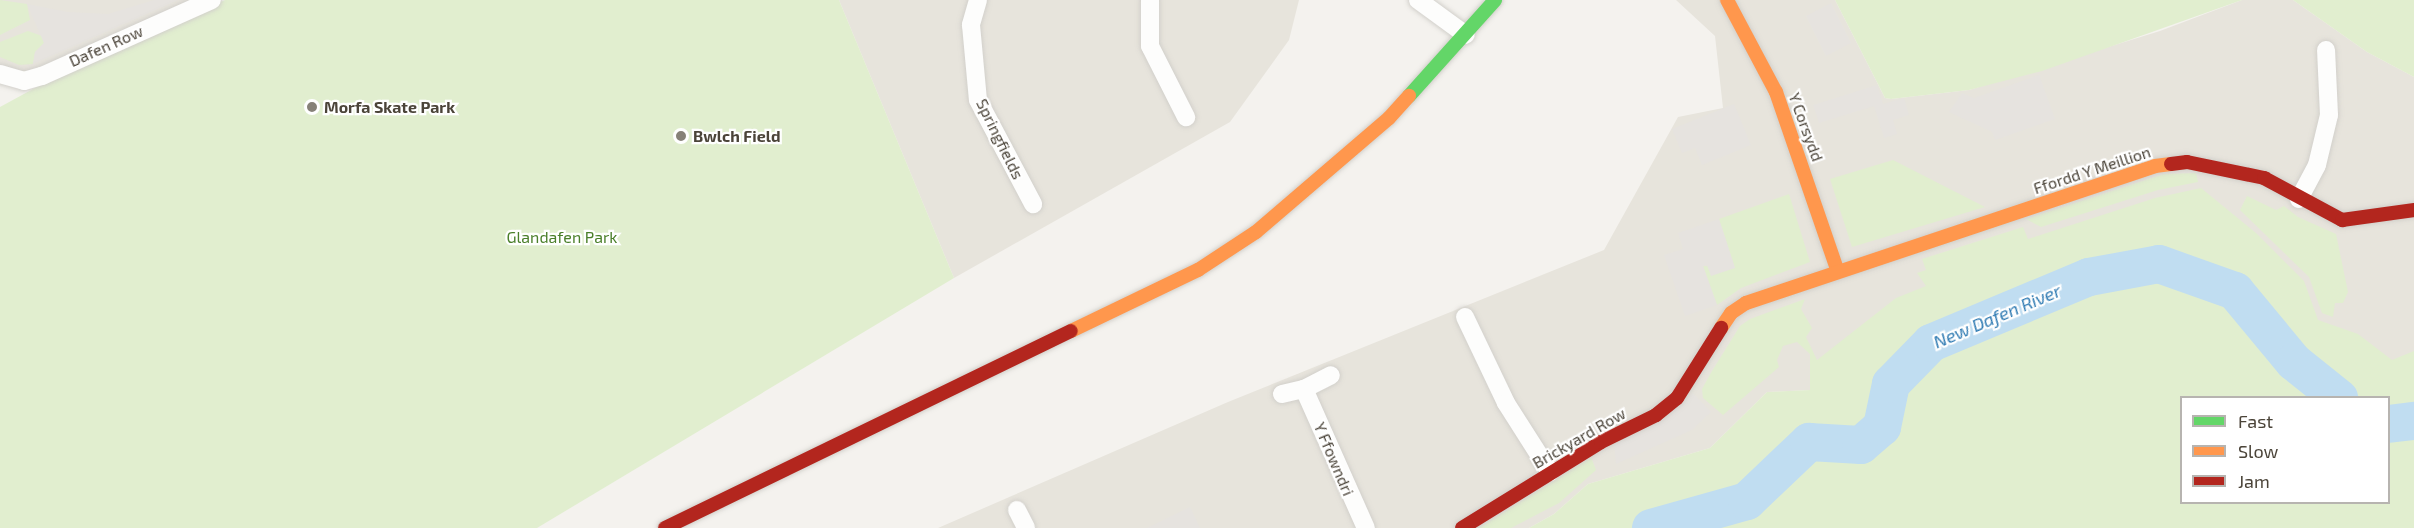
<!DOCTYPE html>
<html>
<head>
<meta charset="utf-8">
<style>
	body { margin:0 }
	#map { position:relative; width:2414px; height:528px; overflow:hidden; background:#f4f2ee; font-family:"Exo 2",sans-serif }
	div>[style] { position:absolute }
	.residential>* { inset:0; background:#e7e4dc }
	.green>* { inset:0; background:#e1eecf }
	.parking>* { inset:0; background:#e6e3df }
	.river>* { height:38px; margin:-19px; padding:0 19px; transform-origin:19px; border-radius:19px; background:#c0ddf1 }
	.roads { filter:drop-shadow(0 0 2px #d2d0cb) drop-shadow(0 0 2px #d2d0cb) }
	.street>* { height:18px; margin:-9px; padding:0 9px; transform-origin:9px; border-radius:9px; background:#fdfdfc }
	.fast>* { height:14px; margin:-7px; padding:0 7px; transform-origin:7px; border-radius:7px; background:#63d668 }
	.slow>* { height:14px; margin:-7px; padding:0 7px; transform-origin:7px; border-radius:7px; background:#ff974d }
	.jam>* { height:14px; margin:-7px; padding:0 7px; transform-origin:7px; border-radius:7px; background:#b3261e }
	.dots>* { width:16px; height:16px; translate:-50% -50%; box-sizing:border-box; border:3px solid #fff; border-radius:50% }
	span { translate:-50% -50%; white-space:nowrap; text-align:center; line-height:1.15; -webkit-text-stroke:4.5px #fff; paint-order:stroke }
	.street-label { font-size:16px; color:#4b4439 }
	.poi-label { font-size:16px; color:#4b4439; font-weight:700 }
	.left { translate:0 -50%; text-align:left }
	.park-label { font-size:16px; color:#4a7f2a }
	.water-label { font-size:18px; color:#2e7ab2; font-style:italic }
	.legend { position:absolute; left:2180px; top:396px; width:210px; height:108px; box-sizing:border-box; background:#fff; border:2px solid #b7b4b0; margin:0; padding:8px 10px; list-style:none; font-size:18px; color:#4b4439 }
	.legend li { display:flex; align-items:center; gap:12px; height:30px }
	.legend b { width:30px; border:2px solid #b7b4b0 }
</style>
</head>
<body>
<div id="map">
	<div class="residential">
		<i style="clip-path:polygon(0 0,202px 0,24px 73px,0 69px)"></i>
		<i style="clip-path:polygon(839px 0,1299px 0,1289px 40px,1230px 122px,954px 278px)"></i>
		<i style="clip-path:polygon(1676px 0,1835px 0,1885px 98px,1891px 99px,1969px 90px,2160px 31px,2242px 0,2293px 0,2367px 52px,2414px 77px,2414px 358px,2388px 369px,2319px 324px,2307px 295px,1811px 390px,1767px 392px,1710px 448px,1588px 484px,1554px 514px,1529px 528px,938px 528px,1228px 402px,1604px 250px,1678px 117px,1723px 108px,1715px 36px)"></i>
	</div>
	<div class="green">
		<i style="clip-path:polygon(0 0,27px 4px,30px 20px,0 35px)"></i>
		<i style="clip-path:polygon(225px 0,839px 0,954px 278px,537px 528px,0 528px,0 107px,68px 70px)"></i>
		<i style="clip-path:polygon(1835px 0,2242px 0,2042px 71px,1969px 90px,1891px 99px,1885px 98px)"></i>
		<i style="clip-path:polygon(2293px 0,2414px 0,2414px 77px,2367px 52px)"></i>
		<i style="clip-path:polygon(28px 31px,42px 36px,44px 43px,35px 52px,33px 64px,19px 65px,0 57px,0 42px)"></i>
		<i style="clip-path:polygon(1893px 160px,1985px 207px,1852px 247px,1830px 179px)"></i>
		<i style="clip-path:polygon(2196px 173px,2198px 182px,2158px 190px,2041px 227px,2026px 219px,2164px 174px)"></i>
		<i style="clip-path:polygon(evenodd,2201px 188px,2256px 233px,2304px 281px,2318px 320px,2358px 334px,2392px 360px,2414px 351px,2414px 528px,1529px 528px,1554px 514px,1588px 484px,1710px 448px,1767px 392px,1810px 390px,1810px 354px,1797px 342px,1783px 346px,1777px 360px,1779px 367px,1723px 415px,1703px 398px,1702px 389px,1712px 371px,1740px 326px,1750px 319px,1805px 299px,1801px 309px,1812px 328px,1806px 337px,1817px 360px,1896px 298px,1926px 286px,1917px 273px,1926px 270px,1922px 259px,2023px 227px,2028px 239px,2155px 198px,2201px 188px,2182px 398px,2388px 398px,2388px 502px,2182px 502px,2182px 398px)"></i>
		<i style="clip-path:polygon(1789px 194px,1810px 262px,1741px 288px,1717px 305px,1703px 266px,1735px 268px,1719px 219px)"></i>
		<i style="clip-path:polygon(2247px 196px,2276px 210px,2284px 206px,2298px 217px,2336px 234px,2348px 292px,2343px 303px,2335px 303px,2333px 317px,2322px 313px,2309px 277px,2240px 210px)"></i>
		<i style="clip-path:polygon(1591px 457px,1596px 470px,1559px 503px,1511px 528px,1479px 528px)"></i>
	</div>
	<div class="parking">
		<i style="clip-path:polygon(154px 0,178px 0,33px 64px,35px 52px,44px 43px,27px 4px,68px 12px,108px 14px)"></i>
		<i style="clip-path:polygon(1831px 3px,1851px 43px,1826px 56px,1806px 16px)"></i>
		<i style="clip-path:polygon(2039px 75px,2055px 119px,1995px 140px,1992px 132px,1949px 112px,1962px 93px,1974px 98px)"></i>
		<i style="clip-path:polygon(1877px 85px,1883px 104px,1904px 98px,1909px 115px,1893px 120px,1897px 134px,1884px 138px,1874px 106px,1819px 123px,1813px 105px)"></i>
		<i style="clip-path:polygon(1734px 104px,1751px 145px,1702px 165px,1695px 148px,1682px 153px,1672px 129px)"></i>
		<i style="clip-path:polygon(1719px 219px,1735px 268px,1711px 276px,1707px 265px,1703px 266px,1717px 305px,1685px 316px,1664px 255px,1683px 249px,1678px 233px)"></i>
		<i style="clip-path:polygon(1693px 393px,1711px 412px,1692px 430px,1616px 464px,1614px 443px)"></i>
		<i style="clip-path:polygon(1190px 507px,1200px 528px,1147px 528px)"></i>
	</div>
	<div class="river">
		<i style="left:2388px;top:424px;width:26px;rotate:-7deg"></i>
		<i style="left:1651px;top:528px;width:100px;rotate:-15.7deg"></i>
		<i style="left:1747px;top:501px;width:86px;rotate:-43.6deg"></i>
		<i style="left:1809px;top:442px;width:52px;rotate:3.3deg"></i>
		<i style="left:1861px;top:445px;width:28px;rotate:-41deg"></i>
		<i style="left:1882px;top:427px;width:44px;rotate:-78.2deg"></i>
		<i style="left:1891px;top:384px;width:57px;rotate:-45.7deg"></i>
		<i style="left:1931px;top:343px;width:171px;rotate:-22.7deg"></i>
		<i style="left:2089px;top:277px;width:71px;rotate:-10.5deg"></i>
		<i style="left:2159px;top:264px;width:81px;rotate:19.6deg"></i>
		<i style="left:2235px;top:291px;width:92px;rotate:50.3deg"></i>
		<i style="left:2294px;top:362px;width:58px;rotate:38.7deg"></i>
	</div>
	<div class="roads">
		<div class="street">
			<i style="left:978px;top:0;width:26px;rotate:106deg"></i>
			<i style="left:971px;top:25px;width:75px;rotate:84.7deg"></i>
			<i style="left:978px;top:100px;width:118px;rotate:62.1deg"></i>
			<i style="left:1150px;top:0;width:46px;rotate:90deg"></i>
			<i style="left:1150px;top:46px;width:80px;rotate:63.1deg"></i>
			<i style="left:1418px;top:0;width:59px;rotate:36.1deg"></i>
			<i style="left:0;top:74px;width:25px;rotate:16deg"></i>
			<i style="left:24px;top:81px;width:19px;rotate:-16deg"></i>
			<i style="left:42px;top:76px;width:186px;rotate:-24.1deg"></i>
			<i style="left:2299px;top:199px;width:38px;rotate:-62deg"></i>
			<i style="left:2317px;top:165px;width:51px;rotate:-76.5deg"></i>
			<i style="left:2329px;top:115px;width:65px;rotate:-92.6deg"></i>
			<i style="left:1465px;top:317px;width:95px;rotate:64.5deg"></i>
			<i style="left:1506px;top:403px;width:82px;rotate:57.5deg"></i>
			<i style="left:1304px;top:389px;width:152px;rotate:66deg"></i>
			<i style="left:1282px;top:394px;width:23px;rotate:-13deg"></i>
			<i style="left:1304px;top:389px;width:30px;rotate:-27deg"></i>
			<i style="left:1017px;top:510px;width:20px;rotate:63deg"></i>
		</div>
		<div class="fast">
			<i style="left:1409px;top:96px;width:129px;rotate:-48.1deg"></i>
		</div>
		<div class="slow">
			<i style="left:1727px;top:0;width:104px;rotate:62deg"></i>
			<i style="left:1776px;top:92px;width:190px;rotate:71deg"></i>
			<i style="left:1721px;top:328px;width:18px;rotate:-56deg"></i>
			<i style="left:1731px;top:313px;width:18px;rotate:-34deg"></i>
			<i style="left:1746px;top:303px;width:431px;rotate:-18.5deg"></i>
			<i style="left:2155px;top:166px;width:16px;rotate:-7deg"></i>
			<i style="left:1071px;top:331px;width:141px;rotate:-25.7deg"></i>
			<i style="left:1198px;top:270px;width:69px;rotate:-33.2deg"></i>
			<i style="left:1256px;top:232px;width:175px;rotate:-40.6deg"></i>
			<i style="left:1389px;top:118px;width:30px;rotate:-48deg"></i>
		</div>
		<div class="jam">
			<i style="left:2171px;top:164px;width:16px;rotate:-7deg"></i>
			<i style="left:2187px;top:162px;width:79px;rotate:11.7deg"></i>
			<i style="left:2264px;top:178px;width:89px;rotate:28.3deg"></i>
			<i style="left:2342px;top:220px;width:73px;rotate:-7.9deg"></i>
			<i style="left:665px;top:528px;width:451px;rotate:-25.9deg"></i>
			<i style="left:1462px;top:528px;width:163px;rotate:-31.7deg"></i>
			<i style="left:1601px;top:442px;width:61px;rotate:-26.1deg"></i>
			<i style="left:1656px;top:415px;width:27px;rotate:-39deg"></i>
			<i style="left:1677px;top:398px;width:83px;rotate:-57.8deg"></i>
		</div>
	</div>
	<div class="dots">
		<i style="left:312px;top:107px;background:#868178"></i>
		<i style="left:681px;top:136px;background:#868178"></i>
	</div>
	<div class="street-label">
		<span style="left:106px;top:46px;rotate:-24deg">Dafen Row</span>
		<span style="left:1806px;top:127px;rotate:70deg">Y Corsydd</span>
		<span style="left:1000px;top:139px;rotate:64deg">Springfields</span>
		<span style="left:2092px;top:170px;rotate:-18deg">Ffordd Y Meillion</span>
		<span style="left:1579px;top:438px;rotate:-30deg">Brickyard Row</span>
		<span style="left:1334px;top:459px;rotate:67deg">Y Ffowndri</span>
	</div>
	<div class="poi-label">
		<span class="left" style="left:324px;top:107px">Morfa Skate Park</span>
		<span class="left" style="left:693px;top:136px">Bwlch Field</span>
	</div>
	<div class="park-label">
		<span style="left:562px;top:237px">Glandafen Park</span>
	</div>
	<div class="water-label">
		<span style="left:1997px;top:316px;rotate:-23deg">New Dafen River</span>
	</div>
	<ul class="legend">
	<li><b style="height:8px;background:#63d668"></b>Fast</li>
	<li><b style="height:8px;background:#ff974d"></b>Slow</li>
	<li><b style="height:8px;background:#b3261e"></b>Jam</li>
	</ul>
</div>
</body>
</html>
